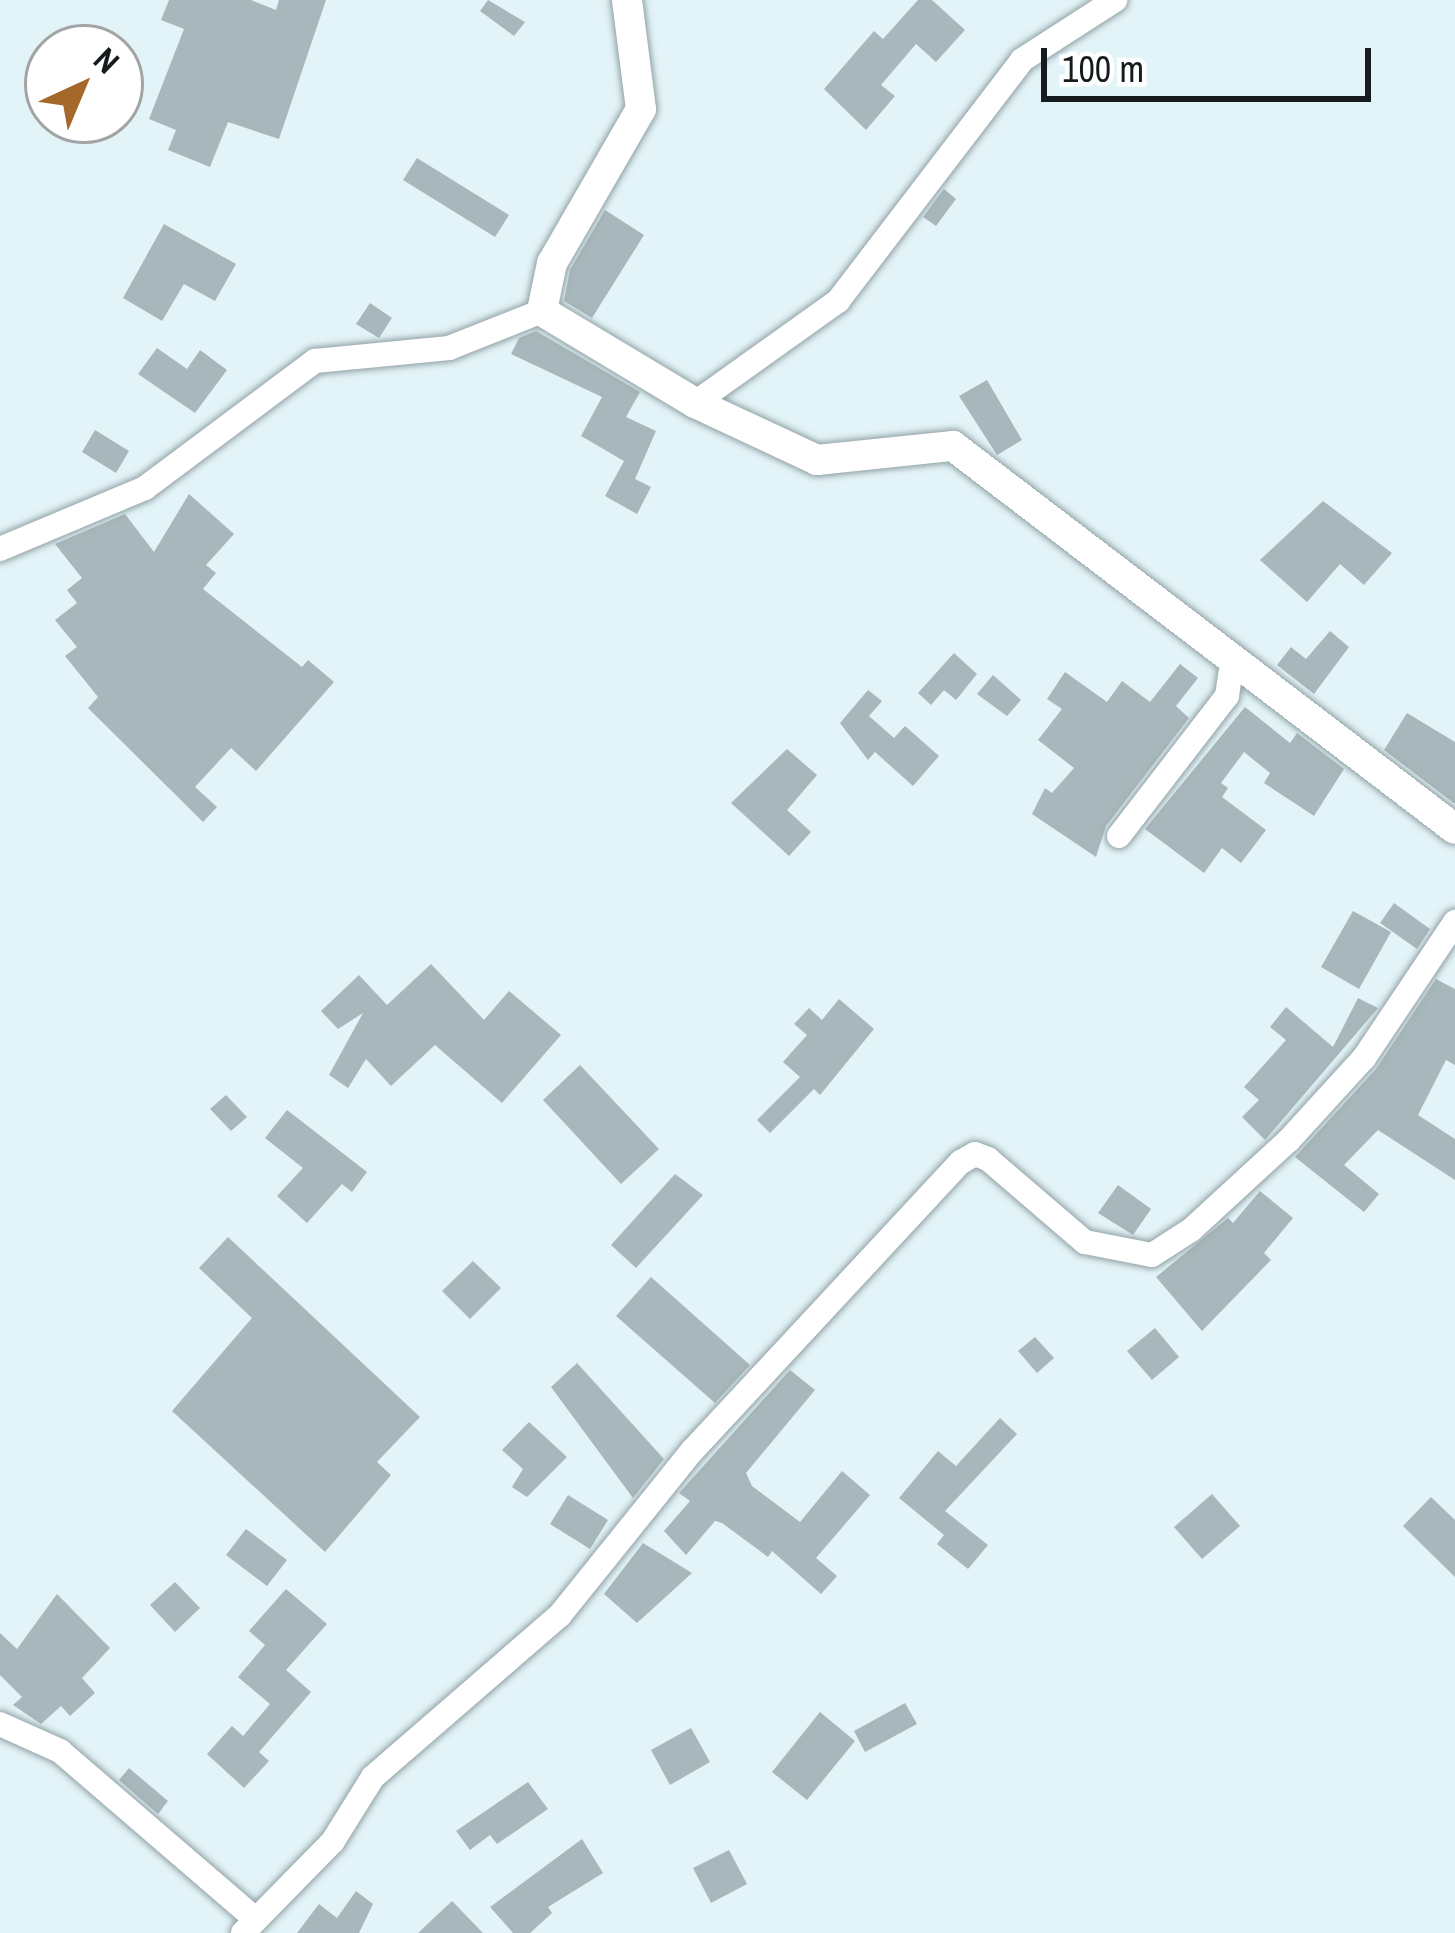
<!DOCTYPE html>
<html>
<head>
<meta charset="utf-8">
<style>
	body { margin:0 }
	#map { position:relative; width:1455px; height:1933px; overflow:hidden; background:#e3f4f8; font-family:"Archivo Narrow",sans-serif }
	div>[style] { position:absolute }
	.building>* { inset:0; background:#a7b7bb }
	.roads { filter:drop-shadow(0 0 3px #92a2a6) drop-shadow(0 0 3px #92a2a6) }
	.minor>* { height:24px; margin:-12px; padding:0 12px; transform-origin:12px; border-radius:12px; background:#fff }
	.tertiary>* { height:30px; margin:-15px; padding:0 15px; transform-origin:15px; border-radius:15px; background:#fff }
	span { translate:-50% -50%; white-space:nowrap; text-align:center; line-height:1.15; -webkit-text-stroke:9px #fff; paint-order:stroke }
	.north { position:absolute; left:24px; top:24px; width:120px; height:120px; box-sizing:border-box; background:#fff; border:3px solid #a2a4a5; border-radius:50%; rotate:44deg; font-size:33px; font-weight:700; line-height:48px; text-align:center; color:#161c1d }
	.north::after { content:''; display:block; margin:auto; width:42px; height:54px; background:#a5682b; clip-path:polygon(50% 0,100% 100%,50% 72%,0 100%) }
	.scale { position:absolute; left:1041px; top:48px; width:330px; height:54px; box-sizing:border-box; border:6px solid #161c1d; border-top:0; padding-left:15px; font-size:36px; line-height:42px; white-space:nowrap; color:#161c1d; -webkit-text-stroke:9px #fff; paint-order:stroke }
</style>
</head>
<body>
<div id="map">
	<div class="building">
		<i style="clip-path:polygon(169px 0,251px 0,276px 10px,279px 0,326px 0,279px 139px,228px 122px,210px 167px,168px 150px,176px 130px,149px 119px,184px 29px,161px 20px)"></i>
		<i style="clip-path:polygon(488px 0,525px 22px,514px 36px,480px 11px)"></i>
		<i style="clip-path:polygon(918px 0,932px 0,965px 30px,936px 62px,916px 44px,881px 85px,895px 96px,866px 130px,824px 89px,874px 31px,883px 39px)"></i>
		<i style="clip-path:polygon(417px 158px,509px 215px,495px 237px,403px 180px)"></i>
		<i style="clip-path:polygon(944px 189px,956px 199px,936px 226px,923px 217px)"></i>
		<i style="clip-path:polygon(605px 210px,644px 235px,592px 318px,564px 301px,570px 270px)"></i>
		<i style="clip-path:polygon(164px 224px,236px 264px,215px 301px,184px 284px,162px 321px,123px 298px)"></i>
		<i style="clip-path:polygon(370px 303px,392px 318px,379px 338px,356px 324px)"></i>
		<i style="clip-path:polygon(536px 331px,640px 392px,626px 417px,656px 431px,635px 479px,651px 487px,637px 514px,605px 496px,624px 461px,581px 436px,602px 397px,511px 354px,519px 338px)"></i>
		<i style="clip-path:polygon(157px 348px,187px 369px,200px 350px,227px 370px,195px 413px,138px 374px)"></i>
		<i style="clip-path:polygon(987px 380px,1022px 440px,997px 455px,959px 396px)"></i>
		<i style="clip-path:polygon(95px 430px,129px 451px,116px 473px,82px 452px)"></i>
		<i style="clip-path:polygon(189px 494px,234px 534px,206px 565px,216px 573px,203px 589px,302px 667px,308px 660px,334px 682px,256px 771px,231px 748px,195px 787px,217px 807px,203px 822px,88px 708px,98px 697px,65px 656px,77px 647px,55px 620px,77px 603px,67px 590px,82px 578px,55px 544px,125px 514px,154px 552px)"></i>
		<i style="clip-path:polygon(1323px 501px,1392px 553px,1364px 585px,1340px 564px,1307px 602px,1260px 560px)"></i>
		<i style="clip-path:polygon(1330px 631px,1349px 647px,1314px 694px,1277px 665px,1291px 647px,1306px 659px)"></i>
		<i style="clip-path:polygon(954px 653px,977px 674px,956px 700px,944px 690px,931px 705px,918px 693px)"></i>
		<i style="clip-path:polygon(1180px 664px,1198px 678px,1176px 706px,1189px 718px,1106px 826px,1096px 857px,1032px 814px,1045px 788px,1052px 793px,1074px 768px,1038px 740px,1062px 709px,1047px 699px,1065px 672px,1107px 702px,1122px 681px,1150px 702px)"></i>
		<i style="clip-path:polygon(993px 675px,1021px 700px,1007px 716px,977px 694px)"></i>
		<i style="clip-path:polygon(868px 690px,882px 701px,869px 716px,894px 738px,905px 726px,939px 756px,913px 786px,875px 752px,868px 760px,840px 723px)"></i>
		<i style="clip-path:polygon(1245px 707px,1290px 743px,1297px 733px,1344px 769px,1314px 816px,1264px 783px,1270px 773px,1244px 752px,1221px 783px,1228px 788px,1222px 797px,1266px 830px,1241px 863px,1222px 848px,1204px 873px,1145px 829px)"></i>
		<i style="clip-path:polygon(1407px 713px,1455px 742px,1455px 804px,1384px 750px)"></i>
		<i style="clip-path:polygon(787px 749px,817px 775px,787px 810px,811px 832px,789px 856px,731px 803px)"></i>
		<i style="clip-path:polygon(1394px 903px,1430px 929px,1417px 949px,1380px 923px)"></i>
		<i style="clip-path:polygon(1353px 911px,1391px 932px,1359px 989px,1321px 967px)"></i>
		<i style="clip-path:polygon(431px 964px,484px 1020px,509px 991px,561px 1035px,502px 1103px,435px 1045px,391px 1086px,366px 1059px,348px 1088px,329px 1075px,363px 1013px,338px 1029px,321px 1011px,359px 975px,387px 1005px)"></i>
		<i style="clip-path:polygon(1436px 979px,1455px 989px,1455px 1065px,1446px 1060px,1418px 1115px,1455px 1139px,1455px 1180px,1378px 1130px,1344px 1165px,1379px 1194px,1364px 1212px,1295px 1157px,1376px 1069px)"></i>
		<i style="clip-path:polygon(1358px 998px,1378px 1008px,1265px 1140px,1242px 1117px,1259px 1100px,1244px 1087px,1286px 1040px,1270px 1027px,1286px 1007px,1333px 1047px)"></i>
		<i style="clip-path:polygon(839px 999px,874px 1029px,820px 1095px,814px 1089px,770px 1133px,757px 1120px,800px 1077px,783px 1062px,807px 1035px,794px 1024px,809px 1008px,822px 1020px)"></i>
		<i style="clip-path:polygon(580px 1065px,659px 1149px,621px 1184px,543px 1100px)"></i>
		<i style="clip-path:polygon(226px 1095px,247px 1117px,231px 1131px,210px 1109px)"></i>
		<i style="clip-path:polygon(287px 1110px,367px 1172px,352px 1192px,342px 1184px,307px 1223px,277px 1196px,303px 1168px,265px 1138px)"></i>
		<i style="clip-path:polygon(675px 1174px,703px 1195px,636px 1268px,611px 1245px)"></i>
		<i style="clip-path:polygon(1118px 1185px,1151px 1209px,1133px 1235px,1098px 1213px)"></i>
		<i style="clip-path:polygon(1260px 1191px,1293px 1218px,1264px 1253px,1271px 1260px,1202px 1331px,1156px 1277px,1228px 1218px,1233px 1223px)"></i>
		<i style="clip-path:polygon(228px 1237px,420px 1417px,377px 1462px,391px 1475px,325px 1552px,172px 1411px,252px 1318px,199px 1268px)"></i>
		<i style="clip-path:polygon(473px 1261px,501px 1288px,470px 1319px,442px 1291px)"></i>
		<i style="clip-path:polygon(651px 1277px,750px 1365px,715px 1403px,616px 1316px)"></i>
		<i style="clip-path:polygon(1155px 1328px,1179px 1357px,1152px 1380px,1127px 1351px)"></i>
		<i style="clip-path:polygon(1035px 1337px,1054px 1358px,1037px 1373px,1018px 1351px)"></i>
		<i style="clip-path:polygon(577px 1363px,664px 1459px,633px 1498px,551px 1387px)"></i>
		<i style="clip-path:polygon(790px 1370px,815px 1390px,746px 1473px,752px 1486px,800px 1522px,842px 1471px,870px 1495px,816px 1558px,837px 1576px,821px 1594px,772px 1551px,768px 1557px,722px 1523px,715px 1521px,686px 1555px,664px 1531px,690px 1501px,679px 1493px)"></i>
		<i style="clip-path:polygon(1000px 1418px,1017px 1434px,945px 1511px,988px 1545px,968px 1569px,937px 1544px,944px 1535px,899px 1498px,938px 1451px,956px 1466px)"></i>
		<i style="clip-path:polygon(529px 1422px,567px 1457px,527px 1497px,512px 1487px,523px 1469px,502px 1450px)"></i>
		<i style="clip-path:polygon(1212px 1494px,1240px 1526px,1202px 1559px,1174px 1527px)"></i>
		<i style="clip-path:polygon(568px 1495px,608px 1520px,590px 1549px,550px 1524px)"></i>
		<i style="clip-path:polygon(1431px 1497px,1455px 1520px,1455px 1577px,1403px 1526px)"></i>
		<i style="clip-path:polygon(246px 1529px,287px 1560px,267px 1586px,226px 1555px)"></i>
		<i style="clip-path:polygon(643px 1543px,692px 1573px,637px 1623px,604px 1594px)"></i>
		<i style="clip-path:polygon(175px 1582px,200px 1608px,175px 1632px,150px 1605px)"></i>
		<i style="clip-path:polygon(286px 1589px,327px 1624px,286px 1670px,311px 1692px,259px 1752px,269px 1761px,244px 1788px,207px 1754px,232px 1726px,243px 1736px,270px 1704px,238px 1677px,265px 1645px,249px 1631px)"></i>
		<i style="clip-path:polygon(57px 1594px,110px 1648px,82px 1678px,95px 1693px,70px 1716px,61px 1706px,41px 1724px,13px 1705px,22px 1697px,0 1675px,0 1633px,17px 1649px)"></i>
		<i style="clip-path:polygon(905px 1703px,917px 1724px,865px 1752px,854px 1731px)"></i>
		<i style="clip-path:polygon(820px 1712px,855px 1741px,807px 1800px,772px 1772px)"></i>
		<i style="clip-path:polygon(691px 1728px,710px 1762px,670px 1785px,651px 1750px)"></i>
		<i style="clip-path:polygon(129px 1768px,168px 1801px,158px 1814px,119px 1780px)"></i>
		<i style="clip-path:polygon(528px 1782px,548px 1809px,497px 1844px,490px 1835px,470px 1850px,456px 1831px)"></i>
		<i style="clip-path:polygon(582px 1839px,603px 1873px,548px 1907px,552px 1913px,530px 1933px,513px 1933px,490px 1907px)"></i>
		<i style="clip-path:polygon(729px 1850px,747px 1884px,711px 1903px,693px 1868px)"></i>
		<i style="clip-path:polygon(356px 1891px,373px 1904px,359px 1933px,297px 1933px,319px 1904px,337px 1918px)"></i>
		<i style="clip-path:polygon(452px 1901px,483px 1933px,418px 1933px)"></i>
	</div>
	<div class="roads">
		<div class="minor">
			<i style="left:695px;top:403px;width:176px;rotate:-35.5deg"></i>
			<i style="left:838px;top:301px;width:303px;rotate:-52.6deg"></i>
			<i style="left:1022px;top:60px;width:111px;rotate:-32.8deg"></i>
			<i style="left:0;top:549px;width:157px;rotate:-22.8deg"></i>
			<i style="left:145px;top:488px;width:212px;rotate:-36.8deg"></i>
			<i style="left:315px;top:361px;width:135px;rotate:-5.5deg"></i>
			<i style="left:449px;top:348px;width:100px;rotate:-21.7deg"></i>
			<i style="left:1119px;top:836px;width:177px;rotate:-52.4deg"></i>
			<i style="left:1227px;top:696px;width:40px;rotate:-81.5deg"></i>
			<i style="left:0;top:1724px;width:66px;rotate:24.2deg"></i>
			<i style="left:60px;top:1751px;width:257px;rotate:40.7deg"></i>
			<i style="left:243px;top:1933px;width:129px;rotate:-45.6deg"></i>
			<i style="left:333px;top:1841px;width:75px;rotate:-58deg"></i>
			<i style="left:373px;top:1777px;width:247px;rotate:-40.9deg"></i>
			<i style="left:560px;top:1615px;width:211px;rotate:-51.2deg"></i>
			<i style="left:692px;top:1451px;width:395px;rotate:-47.1deg"></i>
			<i style="left:961px;top:1162px;width:16px;rotate:-30deg"></i>
			<i style="left:975px;top:1154px;width:14px;rotate:21deg"></i>
			<i style="left:988px;top:1159px;width:128px;rotate:40.6deg"></i>
			<i style="left:1085px;top:1242px;width:68px;rotate:11deg"></i>
			<i style="left:1152px;top:1255px;width:46px;rotate:-32.7deg"></i>
			<i style="left:1191px;top:1230px;width:133px;rotate:-42.6deg"></i>
			<i style="left:1289px;top:1140px;width:111px;rotate:-47.6deg"></i>
			<i style="left:1364px;top:1058px;width:164px;rotate:-56.2deg"></i>
		</div>
		<div class="tertiary">
			<i style="left:627px;top:0;width:110px;rotate:82.7deg"></i>
			<i style="left:641px;top:109px;width:178px;rotate:120deg"></i>
			<i style="left:552px;top:263px;width:49px;rotate:101.8deg"></i>
			<i style="left:542px;top:311px;width:179px;rotate:31deg"></i>
			<i style="left:695px;top:403px;width:135px;rotate:25deg"></i>
			<i style="left:817px;top:460px;width:137px;rotate:-5.9deg"></i>
			<i style="left:953px;top:446px;width:631px;rotate:37.34deg"></i>
		</div>
	</div>
	<div class="north">N</div>
	<div class="scale">100 m</div>
</div>
</body>
</html>
